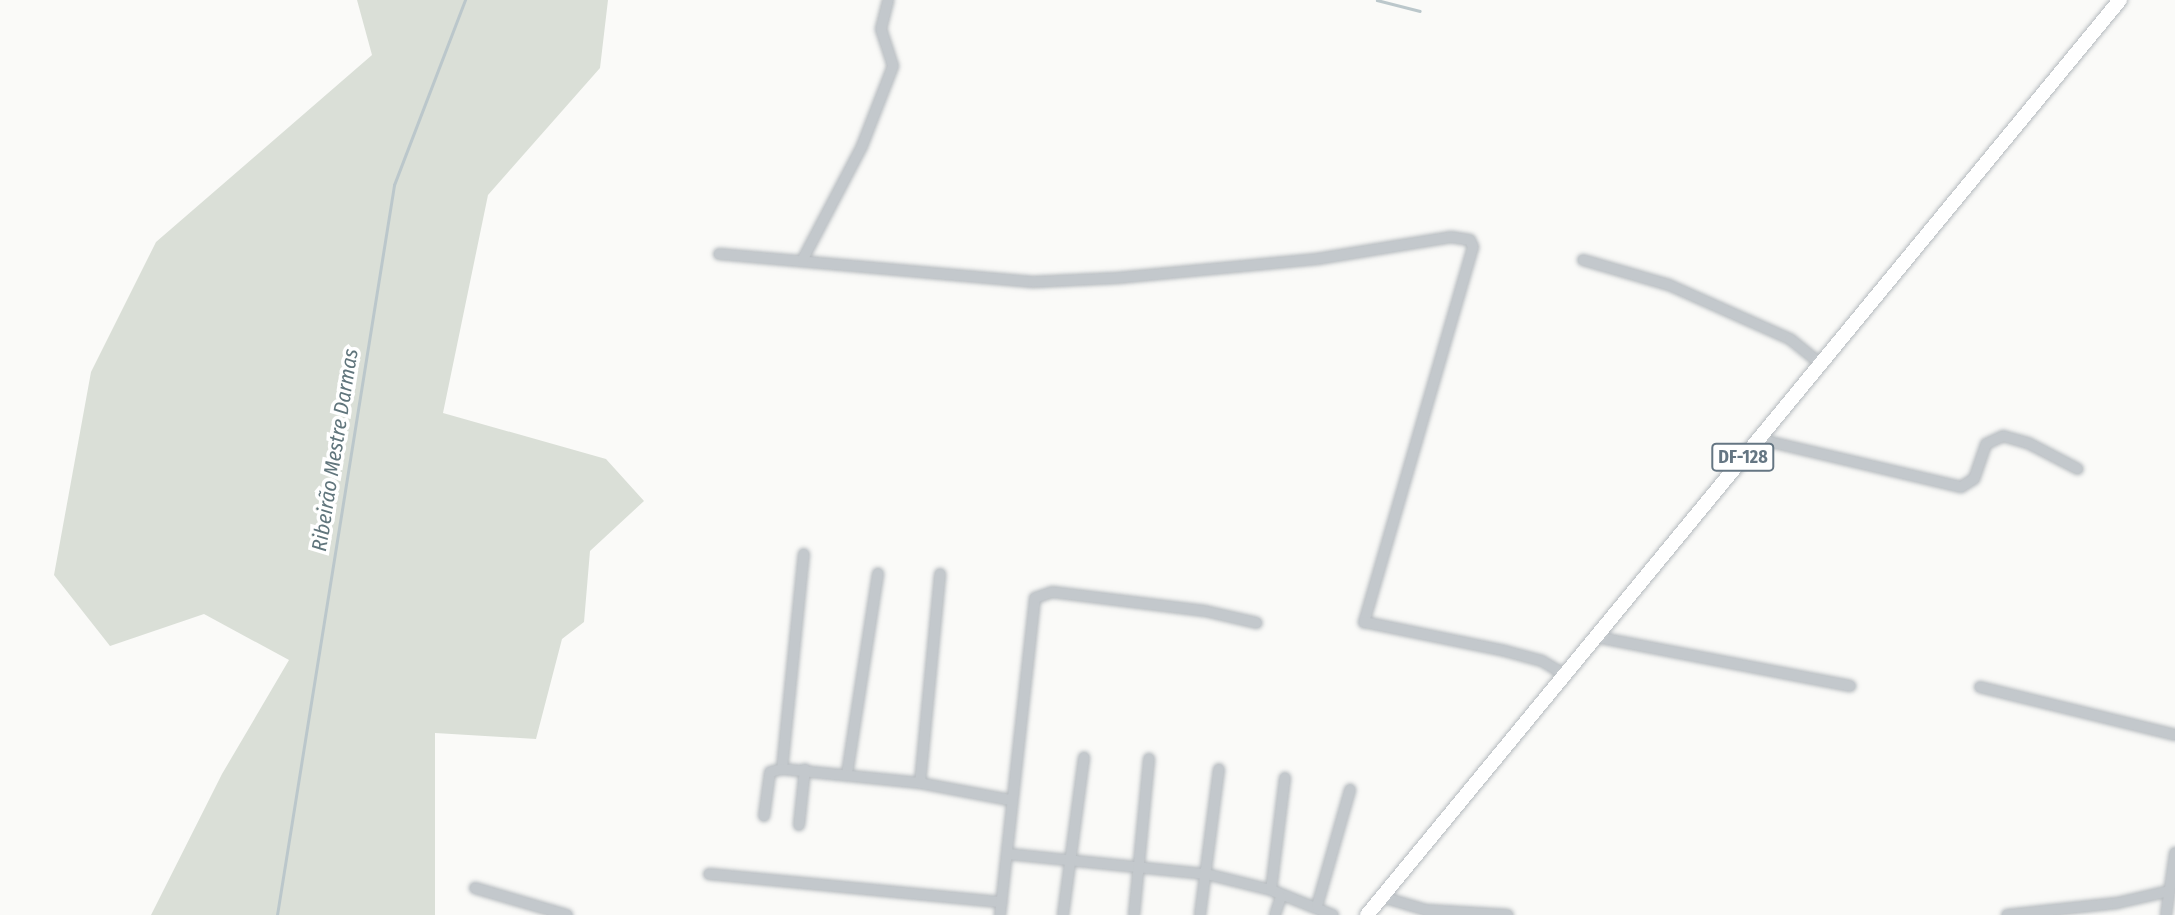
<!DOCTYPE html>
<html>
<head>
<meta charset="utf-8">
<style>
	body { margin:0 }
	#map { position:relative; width:2175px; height:915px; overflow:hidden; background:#fafaf8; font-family:"Fira Sans Condensed",sans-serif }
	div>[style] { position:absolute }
	.green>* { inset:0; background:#dadfd7 }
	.stream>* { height:2.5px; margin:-1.25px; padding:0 1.25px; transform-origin:1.25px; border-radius:1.25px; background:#bbc7cb }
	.roads { filter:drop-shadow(0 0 2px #b5babe) drop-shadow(0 0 2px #b5babe) }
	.minor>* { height:10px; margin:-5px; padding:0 5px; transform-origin:5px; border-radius:5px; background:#c3c8cc }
	.primary>* { height:14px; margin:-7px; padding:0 7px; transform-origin:7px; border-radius:7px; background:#fff }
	span { translate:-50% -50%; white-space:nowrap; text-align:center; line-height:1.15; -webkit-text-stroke:7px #fff; paint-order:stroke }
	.shield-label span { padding:2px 5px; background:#fff; border:2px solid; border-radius:5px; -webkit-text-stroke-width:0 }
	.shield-label { font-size:18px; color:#657683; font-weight:700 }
	.water-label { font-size:21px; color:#60757c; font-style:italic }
</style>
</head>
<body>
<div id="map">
	<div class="green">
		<i style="clip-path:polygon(357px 0,608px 0,600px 68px,488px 195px,443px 413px,606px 459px,644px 501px,590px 551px,584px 622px,562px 639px,536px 739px,435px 733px,435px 915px,151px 915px,222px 774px,289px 660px,204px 614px,110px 646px,54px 575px,91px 372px,156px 242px,372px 55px)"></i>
	</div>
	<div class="stream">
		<i style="left:1377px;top:0;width:44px;rotate:14.3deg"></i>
		<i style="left:277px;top:915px;width:739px;rotate:-80.89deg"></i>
		<i style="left:394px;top:185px;width:198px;rotate:-69deg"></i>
	</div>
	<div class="roads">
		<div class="minor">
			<i style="left:719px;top:254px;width:315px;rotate:5.1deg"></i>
			<i style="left:1033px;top:282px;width:84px;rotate:-2.7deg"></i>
			<i style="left:1117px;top:278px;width:201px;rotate:-5.4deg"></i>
			<i style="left:1317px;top:259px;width:136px;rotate:-9.3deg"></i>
			<i style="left:1451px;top:237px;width:19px;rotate:9deg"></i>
			<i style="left:1470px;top:240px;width:8px;rotate:67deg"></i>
			<i style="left:1473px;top:247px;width:391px;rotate:106.2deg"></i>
			<i style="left:1364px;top:622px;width:144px;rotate:11.6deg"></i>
			<i style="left:1505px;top:651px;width:38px;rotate:15deg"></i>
			<i style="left:1542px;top:661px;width:27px;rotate:31deg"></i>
			<i style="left:803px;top:259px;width:127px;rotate:-62.4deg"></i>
			<i style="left:862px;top:146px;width:86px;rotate:-68.8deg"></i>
			<i style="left:893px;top:66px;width:39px;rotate:-108deg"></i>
			<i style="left:881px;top:29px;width:30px;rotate:-76deg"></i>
			<i style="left:1583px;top:260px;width:90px;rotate:16.2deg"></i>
			<i style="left:1669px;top:285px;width:133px;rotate:24.1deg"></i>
			<i style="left:1790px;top:339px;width:38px;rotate:39deg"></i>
			<i style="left:1758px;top:439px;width:209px;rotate:13.3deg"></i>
			<i style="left:1961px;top:487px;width:15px;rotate:-32deg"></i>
			<i style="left:1974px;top:479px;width:37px;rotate:-71deg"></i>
			<i style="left:1986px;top:444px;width:19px;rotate:-25deg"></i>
			<i style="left:2003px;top:436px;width:26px;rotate:16deg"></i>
			<i style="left:2028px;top:443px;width:56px;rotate:27.5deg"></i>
			<i style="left:1596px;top:637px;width:259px;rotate:10.9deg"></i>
			<i style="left:1980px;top:687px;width:201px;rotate:13.8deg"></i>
			<i style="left:782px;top:769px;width:216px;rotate:-84.2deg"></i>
			<i style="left:847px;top:774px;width:203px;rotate:-81.2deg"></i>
			<i style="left:920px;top:783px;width:210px;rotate:-84.5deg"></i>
			<i style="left:764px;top:816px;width:44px;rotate:-82.2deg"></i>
			<i style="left:770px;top:772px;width:12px;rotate:-14deg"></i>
			<i style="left:782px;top:769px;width:139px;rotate:5.8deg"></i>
			<i style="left:920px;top:783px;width:92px;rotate:10.7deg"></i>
			<i style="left:799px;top:825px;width:56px;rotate:-83.9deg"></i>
			<i style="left:1008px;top:854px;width:199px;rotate:5.8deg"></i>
			<i style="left:1206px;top:874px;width:67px;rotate:13.8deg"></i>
			<i style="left:1271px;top:890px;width:67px;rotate:22deg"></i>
			<i style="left:709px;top:874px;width:294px;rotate:5.5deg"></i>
			<i style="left:475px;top:888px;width:96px;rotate:16.4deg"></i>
			<i style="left:1271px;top:890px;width:113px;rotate:-82.9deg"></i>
			<i style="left:1382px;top:897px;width:46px;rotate:16.5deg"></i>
			<i style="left:1426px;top:910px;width:82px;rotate:3.5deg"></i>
			<i style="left:1317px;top:906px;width:121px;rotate:-74.1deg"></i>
			<i style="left:1000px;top:915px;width:319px;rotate:-83.7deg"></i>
			<i style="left:1035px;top:598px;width:18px;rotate:-19deg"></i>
			<i style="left:1052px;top:592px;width:154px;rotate:7.1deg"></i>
			<i style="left:1205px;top:611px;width:53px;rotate:13deg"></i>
			<i style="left:1063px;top:915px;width:159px;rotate:-82.4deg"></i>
			<i style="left:1134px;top:915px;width:157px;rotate:-84.5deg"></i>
			<i style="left:1200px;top:915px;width:147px;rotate:-82.6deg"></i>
			<i style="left:1275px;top:915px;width:19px;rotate:-72deg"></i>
			<i style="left:2007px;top:915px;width:111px;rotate:-6.2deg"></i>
			<i style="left:2117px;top:903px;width:53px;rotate:-13deg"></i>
			<i style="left:2166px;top:915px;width:63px;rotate:-81.7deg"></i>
		</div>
		<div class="primary">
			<i style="left:1367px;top:915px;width:1185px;rotate:-50.55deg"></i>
		</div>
	</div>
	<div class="shield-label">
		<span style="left:1743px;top:457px">DF-128</span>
	</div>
	<div class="water-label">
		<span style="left:335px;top:450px;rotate:-81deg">Ribeirão Mestre Darmas</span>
	</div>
</div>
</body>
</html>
